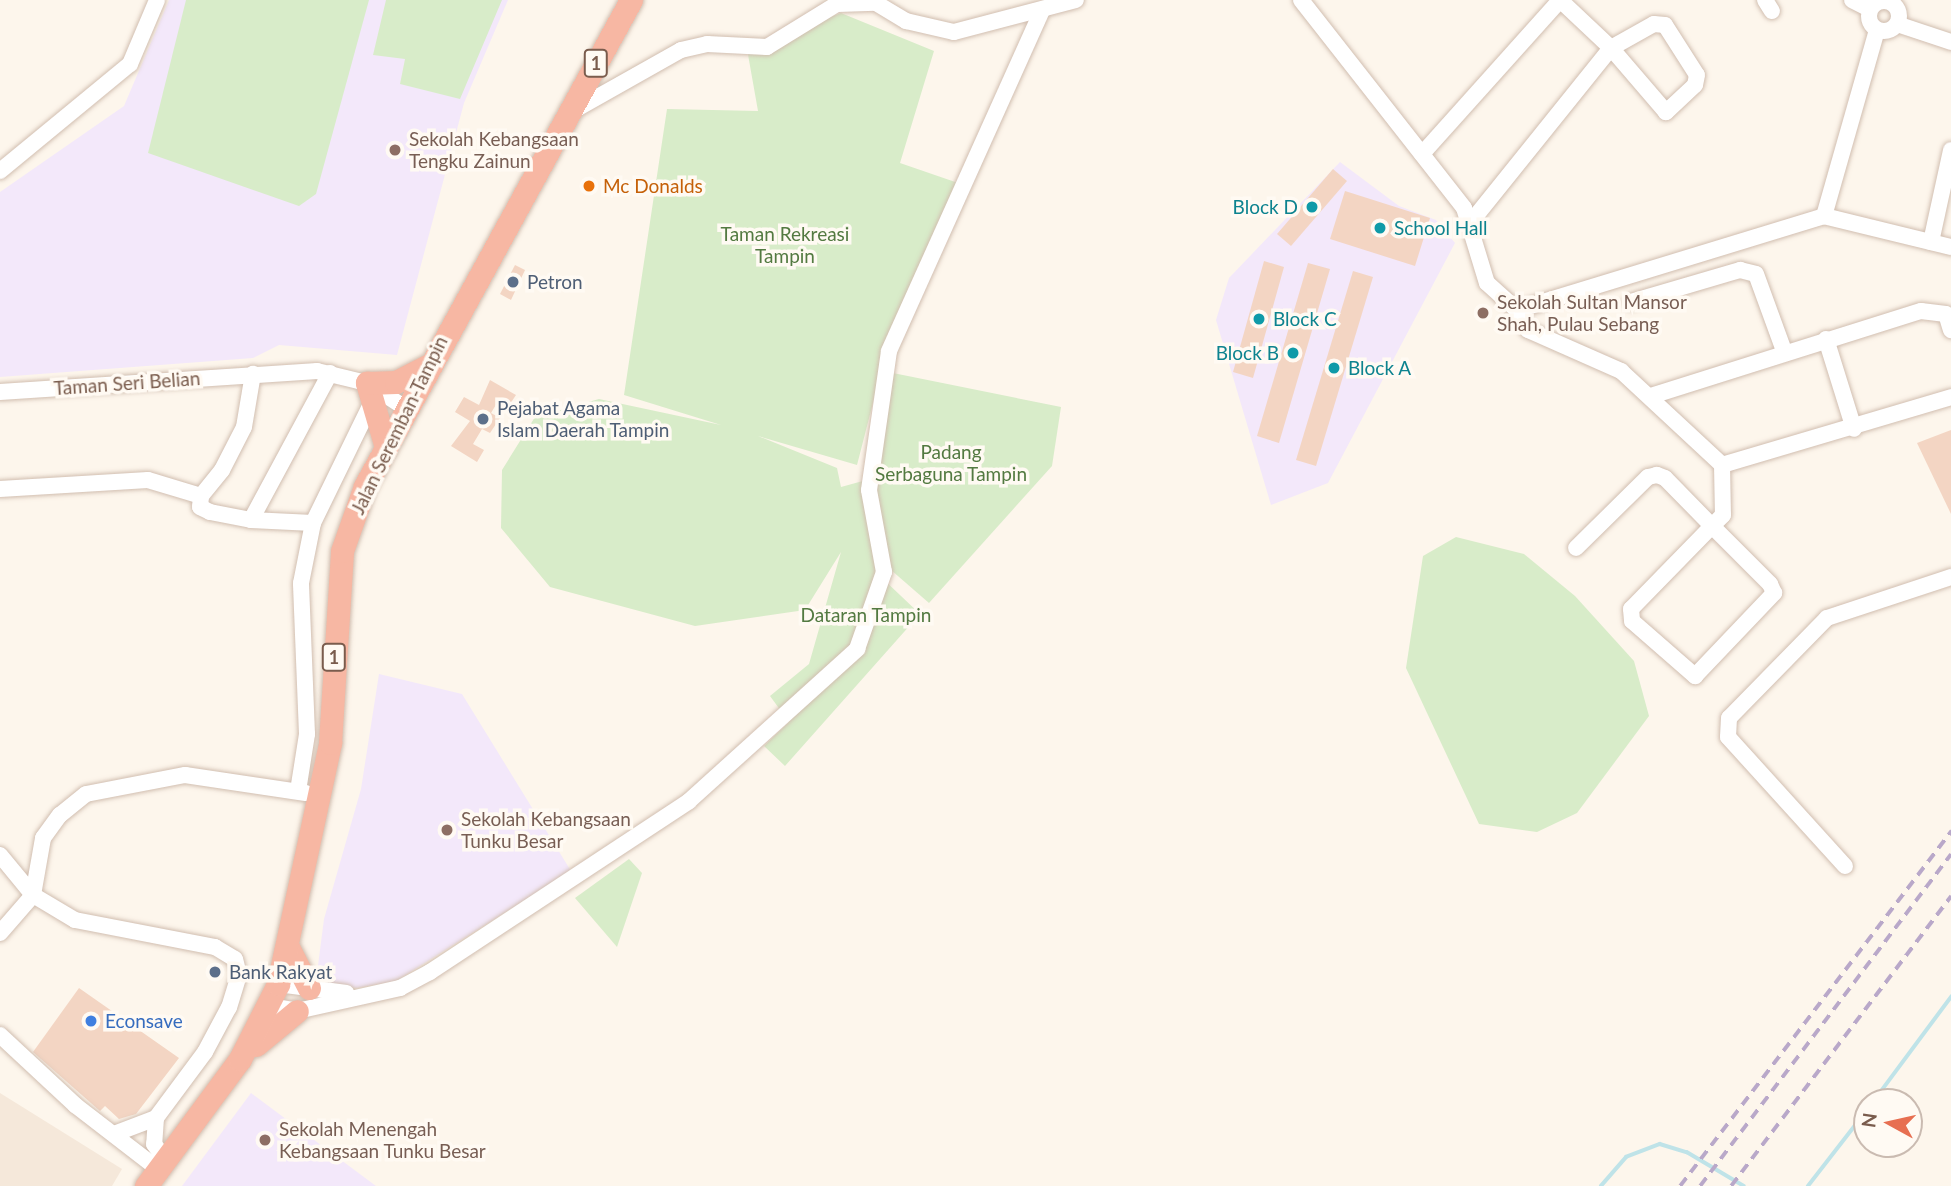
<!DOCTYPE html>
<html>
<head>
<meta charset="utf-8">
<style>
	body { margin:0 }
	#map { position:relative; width:1951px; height:1186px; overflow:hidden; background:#fdf6ec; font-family:Lato,sans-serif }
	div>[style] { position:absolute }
	.residential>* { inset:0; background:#f5e8da }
	.education>* { inset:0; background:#f3e8fa }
	.green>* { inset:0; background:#d8ecc9 }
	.stream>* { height:3.5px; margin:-1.75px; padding:0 1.75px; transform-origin:1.75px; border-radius:1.75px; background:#bfe3e8 }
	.building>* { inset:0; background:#f3d5c3 }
	.roads { filter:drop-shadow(0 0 2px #d1beb0) drop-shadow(0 0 2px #d1beb0) }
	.minor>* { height:16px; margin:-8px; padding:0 8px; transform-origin:8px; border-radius:8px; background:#fff }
	.minor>.ring { margin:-8px; padding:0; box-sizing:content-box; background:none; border:16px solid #fff; border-radius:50% }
	.highway>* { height:23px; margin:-11.5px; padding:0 11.5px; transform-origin:11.5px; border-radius:11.5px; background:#f7b7a3 }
	.rail>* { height:3.5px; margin-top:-1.75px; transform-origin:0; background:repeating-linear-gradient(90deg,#b9a8c9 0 10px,transparent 0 17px) }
	.dots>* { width:19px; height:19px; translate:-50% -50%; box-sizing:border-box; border:4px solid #fffaf3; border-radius:50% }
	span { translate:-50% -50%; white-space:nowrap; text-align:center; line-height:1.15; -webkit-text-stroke:7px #fffaf3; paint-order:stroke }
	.shield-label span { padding:2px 5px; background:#fffaf3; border:2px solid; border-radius:5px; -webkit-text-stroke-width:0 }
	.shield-label { font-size:18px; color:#7a5c4d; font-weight:700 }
	.education-label { font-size:19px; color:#785e54 }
	.left { translate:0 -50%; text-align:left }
	.food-label { font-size:19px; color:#c56008 }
	.culture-label { font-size:19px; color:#0d838f }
	.right { translate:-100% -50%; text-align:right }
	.park-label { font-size:19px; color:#537a41 }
	.service-label { font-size:19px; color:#4e5e75 }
	.street-label { font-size:19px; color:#7a5c4d }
	.shop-label { font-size:19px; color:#366cbe }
	.north { position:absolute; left:1853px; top:1088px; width:70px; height:70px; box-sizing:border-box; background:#fffaf3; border:2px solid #cabbb1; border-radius:50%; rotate:278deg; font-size:19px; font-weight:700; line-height:28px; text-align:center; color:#7a5c4d }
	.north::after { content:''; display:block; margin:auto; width:24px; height:32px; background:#e76f51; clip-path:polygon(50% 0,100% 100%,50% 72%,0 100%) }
</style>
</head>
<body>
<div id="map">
	<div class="residential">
		<i style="clip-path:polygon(0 1093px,122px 1169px,112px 1186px,0 1186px)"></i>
	</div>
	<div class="education">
		<i style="clip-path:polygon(169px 0,508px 0,464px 103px,397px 355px,279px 345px,253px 358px,0 377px,0 192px,124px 106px)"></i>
		<i style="clip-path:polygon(1340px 162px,1399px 206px,1436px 220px,1455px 243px,1328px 483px,1271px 505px,1216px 320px,1229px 278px)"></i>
		<i style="clip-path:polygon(379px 674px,462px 694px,571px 871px,396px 981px,356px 988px,316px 981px,324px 919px,361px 789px)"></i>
		<i style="clip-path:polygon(251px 1093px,376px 1186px,182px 1186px)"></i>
	</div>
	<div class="green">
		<i style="clip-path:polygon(186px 0,369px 0,316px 194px,299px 206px,148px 153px)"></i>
		<i style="clip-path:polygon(386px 0,502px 0,460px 99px,400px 84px,405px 59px,373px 55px)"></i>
		<i style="clip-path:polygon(841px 13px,934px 51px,900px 163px,961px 184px,884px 360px,857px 465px,758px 436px,837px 468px,841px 487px,870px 479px,881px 577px,920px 614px,785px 766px,764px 746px,789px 722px,770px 696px,809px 664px,841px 552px,805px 610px,695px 626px,550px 587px,501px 528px,502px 470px,535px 417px,599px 399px,721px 425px,624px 395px,667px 109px,758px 111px,747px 49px)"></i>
		<i style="clip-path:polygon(888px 372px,1061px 407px,1052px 466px,929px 603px,891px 570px,873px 482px)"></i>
		<i style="clip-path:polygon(1456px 537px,1524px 554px,1575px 596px,1634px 661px,1649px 716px,1577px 813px,1537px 832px,1479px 824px,1406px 668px,1423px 556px)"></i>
		<i style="clip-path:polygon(629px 859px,642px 873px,617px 947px,575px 898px)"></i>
	</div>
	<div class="stream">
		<i style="left:1873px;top:1102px;width:131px;rotate:-53.4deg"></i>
		<i style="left:1601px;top:1186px;width:38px;rotate:-49deg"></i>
		<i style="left:1626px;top:1157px;width:36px;rotate:-21deg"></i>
		<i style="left:1660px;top:1144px;width:28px;rotate:17deg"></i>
		<i style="left:1687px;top:1152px;width:66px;rotate:30.8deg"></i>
		<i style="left:1808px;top:1186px;width:96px;rotate:-52.2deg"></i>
	</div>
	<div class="building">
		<i style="clip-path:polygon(1333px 169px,1347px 181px,1291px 246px,1277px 234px)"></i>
		<i style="clip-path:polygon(1345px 191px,1430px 218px,1415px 266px,1330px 239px)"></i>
		<i style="clip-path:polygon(1264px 261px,1284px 267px,1253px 378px,1233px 372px)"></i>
		<i style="clip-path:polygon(1308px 263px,1330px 269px,1279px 443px,1257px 436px)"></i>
		<i style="clip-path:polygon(515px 265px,525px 270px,511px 300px,500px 294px)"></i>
		<i style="clip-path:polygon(1353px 271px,1373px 277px,1316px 466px,1296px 460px)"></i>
		<i style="clip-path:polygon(490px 380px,516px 395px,510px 404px,500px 398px,491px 413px,500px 418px,490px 433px,482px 429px,473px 444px,484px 450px,477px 462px,451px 446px,470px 421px,455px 412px,464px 397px,479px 405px)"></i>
		<i style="clip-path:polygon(1951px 430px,1951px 514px,1917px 443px)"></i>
		<i style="clip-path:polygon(79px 988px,179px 1058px,136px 1114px,119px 1119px,105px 1106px,100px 1111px,33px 1052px)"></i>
	</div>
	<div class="roads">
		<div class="minor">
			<i style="left:871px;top:0;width:41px;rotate:31deg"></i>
			<i style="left:906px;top:21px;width:49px;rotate:12.9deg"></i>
			<i style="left:954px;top:32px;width:126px;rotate:-14.7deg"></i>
			<i style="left:1301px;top:0;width:264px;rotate:51.9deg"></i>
			<i style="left:1464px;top:208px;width:78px;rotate:73deg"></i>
			<i style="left:1487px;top:283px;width:40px;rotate:42deg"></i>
			<i style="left:1517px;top:310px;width:23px;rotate:61deg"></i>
			<i style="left:1528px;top:330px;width:102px;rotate:23.8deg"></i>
			<i style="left:1621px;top:371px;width:138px;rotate:42.9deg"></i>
			<i style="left:1722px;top:465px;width:50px;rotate:88.9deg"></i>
			<i style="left:1723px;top:515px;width:16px;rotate:135deg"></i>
			<i style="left:1712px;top:526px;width:116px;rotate:134.3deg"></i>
			<i style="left:1631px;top:609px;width:12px;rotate:85deg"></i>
			<i style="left:1632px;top:621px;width:84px;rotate:41.1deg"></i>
			<i style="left:1695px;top:676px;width:115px;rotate:-46.4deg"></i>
			<i style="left:1774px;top:593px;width:10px;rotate:-114deg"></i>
			<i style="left:1770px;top:584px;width:82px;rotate:-135deg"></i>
			<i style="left:1712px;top:526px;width:67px;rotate:-134.4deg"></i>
			<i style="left:1665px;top:478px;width:9px;rotate:-159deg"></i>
			<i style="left:1657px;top:475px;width:9px;rotate:167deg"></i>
			<i style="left:1648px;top:477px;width:101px;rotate:135.4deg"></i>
			<i style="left:1765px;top:0;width:13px;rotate:58deg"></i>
			<i style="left:1852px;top:0;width:20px;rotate:27deg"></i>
			<i class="ring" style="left:1869px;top:1px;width:14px;height:14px"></i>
			<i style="left:1897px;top:24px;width:57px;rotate:18.4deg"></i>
			<i style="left:571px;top:112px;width:126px;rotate:-29.4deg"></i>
			<i style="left:681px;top:50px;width:27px;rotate:-13deg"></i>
			<i style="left:707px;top:44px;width:60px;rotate:2.9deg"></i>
			<i style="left:767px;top:47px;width:82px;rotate:-31.6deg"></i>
			<i style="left:837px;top:4px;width:38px;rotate:-2deg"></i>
			<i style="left:1422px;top:154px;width:207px;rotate:-48.1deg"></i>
			<i style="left:0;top:171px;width:168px;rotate:-39.5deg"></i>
			<i style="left:130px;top:64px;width:69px;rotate:-67.1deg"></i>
			<i style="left:1824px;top:216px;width:193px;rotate:-74.1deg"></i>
			<i style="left:1471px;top:222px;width:223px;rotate:-51.2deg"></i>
			<i style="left:1611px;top:48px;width:49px;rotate:-29.2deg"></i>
			<i style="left:1654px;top:24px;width:11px;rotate:5deg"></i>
			<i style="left:1665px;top:25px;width:59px;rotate:57.4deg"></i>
			<i style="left:1697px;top:75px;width:10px;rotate:101deg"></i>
			<i style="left:1695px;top:85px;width:40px;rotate:137deg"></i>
			<i style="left:1666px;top:112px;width:84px;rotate:-130.7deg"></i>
			<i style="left:1611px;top:48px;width:70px;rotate:-136.7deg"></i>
			<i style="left:1931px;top:242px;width:94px;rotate:-77.7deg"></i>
			<i style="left:1631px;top:302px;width:114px;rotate:-16.4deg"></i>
			<i style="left:1740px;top:270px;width:16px;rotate:14deg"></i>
			<i style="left:1756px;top:274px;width:82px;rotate:70deg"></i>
			<i style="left:1517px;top:310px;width:321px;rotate:-17deg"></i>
			<i style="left:1824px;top:216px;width:131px;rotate:13.7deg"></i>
			<i style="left:1826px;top:339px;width:94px;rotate:72.7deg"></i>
			<i style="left:0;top:392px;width:318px;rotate:-3.8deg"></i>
			<i style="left:317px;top:371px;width:51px;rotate:13.5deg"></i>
			<i style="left:367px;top:383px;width:44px;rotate:33deg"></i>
			<i style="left:1651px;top:396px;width:283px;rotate:-17.5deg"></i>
			<i style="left:1921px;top:311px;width:25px;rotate:7deg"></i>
			<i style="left:1946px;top:314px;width:17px;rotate:73deg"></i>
			<i style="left:1722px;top:465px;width:239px;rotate:-16.5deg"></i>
			<i style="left:0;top:489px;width:148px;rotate:-3.5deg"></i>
			<i style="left:148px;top:480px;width:55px;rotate:16.8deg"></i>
			<i style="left:201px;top:496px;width:33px;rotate:-51deg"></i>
			<i style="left:222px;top:470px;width:48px;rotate:-62.9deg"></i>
			<i style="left:244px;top:427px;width:54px;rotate:-80.4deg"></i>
			<i style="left:201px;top:496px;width:11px;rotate:95deg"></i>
			<i style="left:200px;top:507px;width:11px;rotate:27deg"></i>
			<i style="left:210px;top:512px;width:42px;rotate:11deg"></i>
			<i style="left:251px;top:520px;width:62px;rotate:2.8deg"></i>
			<i style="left:251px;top:520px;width:167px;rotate:-61.7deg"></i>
			<i style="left:298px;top:791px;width:58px;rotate:-81deg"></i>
			<i style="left:307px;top:734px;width:151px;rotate:-92.3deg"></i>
			<i style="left:301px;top:583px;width:61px;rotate:-78.7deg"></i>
			<i style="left:313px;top:523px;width:137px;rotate:-64deg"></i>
			<i style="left:0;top:855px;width:52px;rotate:50.5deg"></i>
			<i style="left:33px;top:895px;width:49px;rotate:30.8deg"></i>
			<i style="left:75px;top:920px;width:143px;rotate:10.9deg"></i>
			<i style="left:215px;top:947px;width:23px;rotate:31deg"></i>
			<i style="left:235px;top:959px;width:16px;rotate:76deg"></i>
			<i style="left:239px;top:975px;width:34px;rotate:107deg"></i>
			<i style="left:229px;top:1007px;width:51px;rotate:118.1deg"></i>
			<i style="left:205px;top:1052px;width:82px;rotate:126.6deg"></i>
			<i style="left:156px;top:1118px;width:26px;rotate:94deg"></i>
			<i style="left:154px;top:1144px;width:19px;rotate:54deg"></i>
			<i style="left:1845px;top:866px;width:174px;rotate:-132.2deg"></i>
			<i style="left:1728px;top:737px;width:19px;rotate:-87deg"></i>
			<i style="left:1729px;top:718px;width:140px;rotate:-45.6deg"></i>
			<i style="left:1827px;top:618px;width:131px;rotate:-18.3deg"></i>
			<i style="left:0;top:933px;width:50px;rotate:-49deg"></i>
			<i style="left:33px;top:895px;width:58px;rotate:-80deg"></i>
			<i style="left:43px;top:838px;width:29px;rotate:-54deg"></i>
			<i style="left:60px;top:815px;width:33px;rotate:-39deg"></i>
			<i style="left:86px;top:794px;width:101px;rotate:-10.9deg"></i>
			<i style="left:185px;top:775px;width:122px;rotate:8.5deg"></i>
			<i style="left:278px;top:984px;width:69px;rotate:7.5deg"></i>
			<i style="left:270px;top:1006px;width:27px;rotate:10deg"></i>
			<i style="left:297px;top:1011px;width:106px;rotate:-12.6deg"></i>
			<i style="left:400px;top:988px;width:34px;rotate:-28deg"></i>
			<i style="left:430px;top:972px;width:310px;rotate:-33.4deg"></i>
			<i style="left:689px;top:801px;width:227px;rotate:-42.1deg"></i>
			<i style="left:857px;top:649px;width:82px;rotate:-70.7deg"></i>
			<i style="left:884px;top:572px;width:83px;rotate:-100.4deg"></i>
			<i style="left:869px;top:490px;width:140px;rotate:-81.8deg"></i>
			<i style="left:889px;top:351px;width:374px;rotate:-65.8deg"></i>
			<i style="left:0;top:1035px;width:103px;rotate:43deg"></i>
			<i style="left:75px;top:1105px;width:105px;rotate:37.6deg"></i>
			<i style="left:114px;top:1134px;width:45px;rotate:-20.9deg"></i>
		</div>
		<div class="highway">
			<i style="left:385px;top:444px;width:64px;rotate:-106.4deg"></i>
			<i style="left:367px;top:383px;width:29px;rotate:-2deg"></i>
			<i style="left:396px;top:382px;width:35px;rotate:-27deg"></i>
			<i style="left:288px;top:947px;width:46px;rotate:62.9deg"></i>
			<i style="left:256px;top:1045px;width:53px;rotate:-39.7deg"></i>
			<i style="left:146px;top:1186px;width:158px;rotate:-53.5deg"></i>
			<i style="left:240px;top:1059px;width:84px;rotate:-63.1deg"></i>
			<i style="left:278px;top:984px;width:247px;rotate:-77.8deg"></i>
			<i style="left:330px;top:743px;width:192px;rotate:-86.4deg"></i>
			<i style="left:342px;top:551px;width:69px;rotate:-70.5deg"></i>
			<i style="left:365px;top:486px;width:554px;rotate:-61.31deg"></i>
		</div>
	</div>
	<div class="rail">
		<i style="left:1680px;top:1186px;width:447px;rotate:-52.6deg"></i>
		<i style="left:1700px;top:1186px;width:416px;rotate:-52.9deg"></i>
		<i style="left:1731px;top:1186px;width:364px;rotate:-52.8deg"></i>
	</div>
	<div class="dots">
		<i style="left:395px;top:150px;background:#8d6e63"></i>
		<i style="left:589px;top:186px;background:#e8710a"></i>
		<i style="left:1312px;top:207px;background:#0f9aa8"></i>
		<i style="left:1380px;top:228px;background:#0f9aa8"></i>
		<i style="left:513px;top:282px;background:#5c6f8a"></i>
		<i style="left:1483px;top:313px;background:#8d6e63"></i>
		<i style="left:1259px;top:319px;background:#0f9aa8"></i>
		<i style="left:1293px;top:353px;background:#0f9aa8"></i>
		<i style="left:1334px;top:368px;background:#0f9aa8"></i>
		<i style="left:483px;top:419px;background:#5c6f8a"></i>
		<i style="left:447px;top:830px;background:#8d6e63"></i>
		<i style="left:215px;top:972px;background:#5c6f8a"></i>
		<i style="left:91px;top:1021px;background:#3f7fe0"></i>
		<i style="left:265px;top:1140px;background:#8d6e63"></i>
	</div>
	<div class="shield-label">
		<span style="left:596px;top:63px">1</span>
		<span style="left:334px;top:657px">1</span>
	</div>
	<div class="education-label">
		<span class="left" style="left:409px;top:150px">Sekolah Kebangsaan<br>Tengku Zainun</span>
		<span class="left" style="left:1497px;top:313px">Sekolah Sultan Mansor<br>Shah, Pulau Sebang</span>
		<span class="left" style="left:461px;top:830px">Sekolah Kebangsaan<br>Tunku Besar</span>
		<span class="left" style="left:279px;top:1140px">Sekolah Menengah<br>Kebangsaan Tunku Besar</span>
	</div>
	<div class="food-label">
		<span class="left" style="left:603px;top:186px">Mc Donalds</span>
	</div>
	<div class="culture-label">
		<span class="right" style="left:1298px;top:207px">Block D</span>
		<span class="left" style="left:1394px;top:228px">School Hall</span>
		<span class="left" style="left:1273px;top:319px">Block C</span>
		<span class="right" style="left:1279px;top:353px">Block B</span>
		<span class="left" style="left:1348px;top:368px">Block A</span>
	</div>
	<div class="park-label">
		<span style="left:785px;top:245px">Taman Rekreasi<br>Tampin</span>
		<span style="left:951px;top:463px">Padang<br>Serbaguna Tampin</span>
		<span style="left:866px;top:615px">Dataran Tampin</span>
	</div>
	<div class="service-label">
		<span class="left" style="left:527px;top:282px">Petron</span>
		<span class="left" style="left:497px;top:419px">Pejabat Agama<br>Islam Daerah Tampin</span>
		<span class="left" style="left:229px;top:972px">Bank Rakyat</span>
	</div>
	<div class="street-label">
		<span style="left:127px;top:383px;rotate:-4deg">Taman Seri Belian</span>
		<span style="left:399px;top:425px;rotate:-64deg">Jalan Seremban-Tampin</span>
	</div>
	<div class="shop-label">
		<span class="left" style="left:105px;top:1021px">Econsave</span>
	</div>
	<div class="north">N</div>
</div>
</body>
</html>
